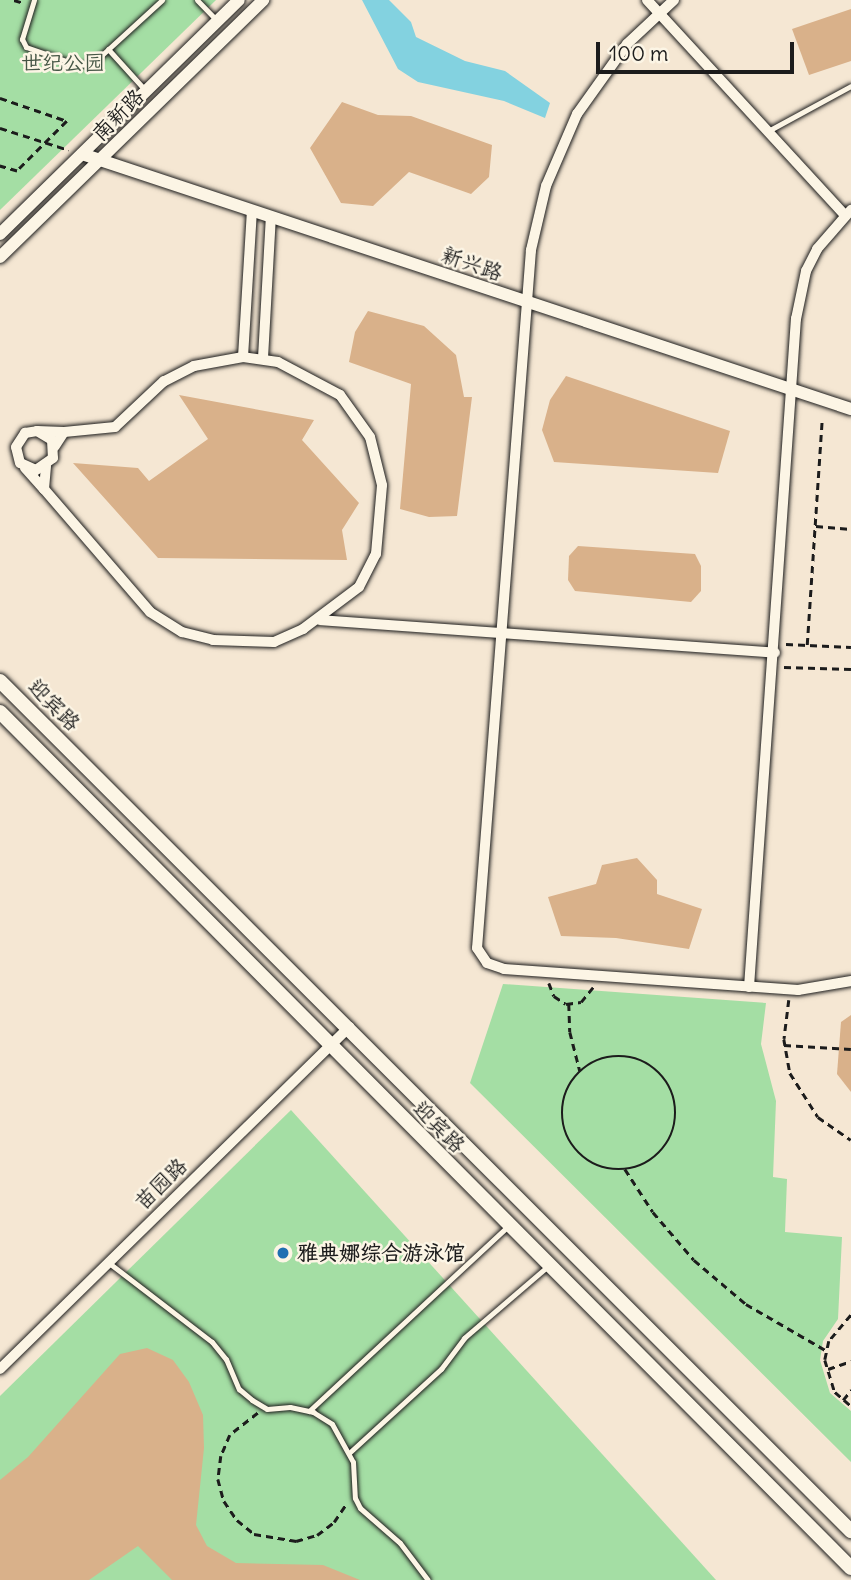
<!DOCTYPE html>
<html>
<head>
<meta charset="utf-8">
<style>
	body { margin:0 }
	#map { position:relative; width:851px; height:1580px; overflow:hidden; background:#f5e7d3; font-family:Delius,"LXGW WenKai TC",sans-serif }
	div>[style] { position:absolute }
	.green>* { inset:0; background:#a4dea4 }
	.water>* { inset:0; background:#83d2e0 }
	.building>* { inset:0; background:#d9b18a }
	.path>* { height:2.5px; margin-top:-1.25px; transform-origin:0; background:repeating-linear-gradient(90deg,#1c1c1c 0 7px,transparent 0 12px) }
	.path>.ring { margin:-1.25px; padding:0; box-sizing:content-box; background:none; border:2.5px solid #1c1c1c; border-radius:50% }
	.roads { filter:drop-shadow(0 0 2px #1c1c1c) drop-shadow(0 0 2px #1c1c1c) }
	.service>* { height:5px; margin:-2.5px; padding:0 2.5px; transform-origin:2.5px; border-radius:2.5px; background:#fcf5e5 }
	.minor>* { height:10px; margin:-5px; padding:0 5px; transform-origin:5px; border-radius:5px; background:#fcf5e5 }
	.tertiary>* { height:12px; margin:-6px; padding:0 6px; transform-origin:6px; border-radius:6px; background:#fcf5e5 }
	.secondary>* { height:14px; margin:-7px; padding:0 7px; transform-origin:7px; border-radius:7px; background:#fcf5e5 }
	.dots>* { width:19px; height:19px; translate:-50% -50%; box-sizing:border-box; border:4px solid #fcf5e5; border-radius:50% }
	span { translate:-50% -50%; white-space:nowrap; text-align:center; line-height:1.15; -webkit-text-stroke:5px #fcf5e5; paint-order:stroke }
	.park-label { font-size:21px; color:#455645 }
	.street-label { font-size:21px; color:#1c1c1c }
	.poi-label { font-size:21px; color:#1c1c1c; font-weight:700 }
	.left { translate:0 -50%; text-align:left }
	.scale { position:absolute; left:596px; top:42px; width:198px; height:32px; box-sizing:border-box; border:4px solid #1c1c1c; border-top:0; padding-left:9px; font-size:21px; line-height:24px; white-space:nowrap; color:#1c1c1c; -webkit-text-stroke:5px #fcf5e5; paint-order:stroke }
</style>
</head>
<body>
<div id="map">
	<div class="green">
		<i style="clip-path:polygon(0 0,216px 0,0 210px)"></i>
		<i style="clip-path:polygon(503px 984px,766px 1003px,761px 1044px,776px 1101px,773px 1177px,787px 1179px,785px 1232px,842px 1237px,838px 1319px,823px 1341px,820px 1360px,830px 1393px,851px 1411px,851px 1462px,470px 1083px)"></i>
		<i style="clip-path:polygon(291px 1110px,716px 1580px,0 1580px,0 1396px)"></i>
	</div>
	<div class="water">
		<i style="clip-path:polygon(362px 0,389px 0,411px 22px,416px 37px,465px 61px,505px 71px,550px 103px,545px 118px,504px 101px,418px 82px,398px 69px)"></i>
	</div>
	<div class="building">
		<i style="clip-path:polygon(851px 9px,851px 61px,809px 75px,792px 29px)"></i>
		<i style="clip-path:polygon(342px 102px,378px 115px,411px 116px,492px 145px,489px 177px,471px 194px,409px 172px,373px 206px,341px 203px,310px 148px)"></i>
		<i style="clip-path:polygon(368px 311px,424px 326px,456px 355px,464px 397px,472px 397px,457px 516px,429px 517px,400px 509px,411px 384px,349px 362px,355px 332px)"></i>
		<i style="clip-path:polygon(566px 376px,730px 431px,718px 473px,554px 462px,542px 430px,550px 400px)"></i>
		<i style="clip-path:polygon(179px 395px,314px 420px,302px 440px,359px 503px,342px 530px,347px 560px,158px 558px,73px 463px,138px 468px,149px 481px,208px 439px)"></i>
		<i style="clip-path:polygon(578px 546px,695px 554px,701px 566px,701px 591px,691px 602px,575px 591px,568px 580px,569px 556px)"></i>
		<i style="clip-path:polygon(637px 858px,657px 880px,657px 894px,702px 909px,689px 949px,616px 938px,561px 936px,548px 897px,596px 884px,602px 865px)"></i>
		<i style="clip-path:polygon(851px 1015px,851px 1092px,837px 1074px,841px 1022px)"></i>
		<i style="clip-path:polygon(147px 1348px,173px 1360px,189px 1382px,203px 1415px,204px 1448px,196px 1525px,207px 1546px,236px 1563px,323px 1565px,360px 1580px,172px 1580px,138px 1546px,89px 1580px,0 1580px,0 1480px,28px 1457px,120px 1354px)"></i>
	</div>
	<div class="path">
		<i style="left:14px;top:0;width:10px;rotate:17deg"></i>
		<i style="left:0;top:98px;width:71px;rotate:18.9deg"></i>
		<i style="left:67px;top:121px;width:71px;rotate:135deg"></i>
		<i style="left:17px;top:171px;width:18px;rotate:-164deg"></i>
		<i style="left:0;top:128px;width:72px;rotate:17.7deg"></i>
		<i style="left:816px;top:526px;width:35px;rotate:5deg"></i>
		<i style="left:786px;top:644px;width:65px;rotate:2.6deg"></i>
		<i style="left:807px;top:645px;width:225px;rotate:-86.2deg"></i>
		<i style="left:784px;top:667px;width:67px;rotate:1.7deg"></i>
		<i style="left:549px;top:983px;width:14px;rotate:69deg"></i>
		<i style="left:554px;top:996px;width:14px;rotate:34deg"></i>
		<i style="left:566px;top:1004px;width:15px;rotate:-8deg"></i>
		<i style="left:581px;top:1002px;width:19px;rotate:-51deg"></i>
		<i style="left:789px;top:1000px;width:39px;rotate:97deg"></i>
		<i style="left:784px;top:1039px;width:35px;rotate:80deg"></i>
		<i style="left:790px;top:1073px;width:52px;rotate:57.5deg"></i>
		<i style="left:818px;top:1117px;width:40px;rotate:34.9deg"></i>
		<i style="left:569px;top:1004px;width:28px;rotate:88deg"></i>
		<i style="left:570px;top:1032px;width:40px;rotate:75.6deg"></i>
		<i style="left:784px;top:1045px;width:67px;rotate:3.4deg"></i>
		<i class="ring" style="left:562px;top:1056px;width:111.5px;height:111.5px"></i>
		<i style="left:625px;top:1169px;width:51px;rotate:56.9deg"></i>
		<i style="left:653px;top:1212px;width:63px;rotate:49.5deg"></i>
		<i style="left:694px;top:1260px;width:68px;rotate:40.2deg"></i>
		<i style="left:746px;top:1304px;width:94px;rotate:30.1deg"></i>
		<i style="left:851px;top:1315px;width:34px;rotate:130deg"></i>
		<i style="left:829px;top:1341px;width:19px;rotate:102deg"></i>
		<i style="left:825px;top:1360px;width:34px;rotate:73deg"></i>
		<i style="left:835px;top:1392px;width:21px;rotate:41deg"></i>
		<i style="left:828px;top:1369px;width:24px;rotate:-19deg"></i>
		<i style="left:843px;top:1400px;width:13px;rotate:-51deg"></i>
		<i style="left:258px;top:1413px;width:36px;rotate:142deg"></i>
		<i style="left:230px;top:1435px;width:23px;rotate:113deg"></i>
		<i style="left:221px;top:1456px;width:23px;rotate:97deg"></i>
		<i style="left:218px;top:1479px;width:23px;rotate:75deg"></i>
		<i style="left:224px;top:1501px;width:23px;rotate:56deg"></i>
		<i style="left:237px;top:1520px;width:22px;rotate:39deg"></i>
		<i style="left:254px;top:1534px;width:43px;rotate:9.5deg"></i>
		<i style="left:296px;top:1541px;width:22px;rotate:-16deg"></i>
		<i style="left:317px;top:1535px;width:21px;rotate:-37deg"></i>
		<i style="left:334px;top:1522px;width:23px;rotate:-56deg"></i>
	</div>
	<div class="roads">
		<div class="service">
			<i style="left:34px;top:0;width:41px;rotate:107.1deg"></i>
			<i style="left:22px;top:39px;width:9px;rotate:63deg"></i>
			<i style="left:26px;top:47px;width:55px;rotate:19.1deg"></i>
			<i style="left:78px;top:65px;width:14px;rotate:-4deg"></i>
			<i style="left:92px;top:64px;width:95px;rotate:-42.4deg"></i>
			<i style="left:197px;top:0;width:29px;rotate:46deg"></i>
			<i style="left:108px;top:49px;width:57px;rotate:47.9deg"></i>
			<i style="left:768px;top:131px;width:94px;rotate:-28.5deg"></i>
			<i style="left:109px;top:1263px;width:130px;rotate:37.5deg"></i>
			<i style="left:212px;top:1342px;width:22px;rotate:51deg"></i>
			<i style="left:226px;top:1359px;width:33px;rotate:67deg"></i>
			<i style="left:239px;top:1389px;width:17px;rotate:40deg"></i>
			<i style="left:252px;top:1400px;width:17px;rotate:31deg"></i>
			<i style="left:267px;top:1409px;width:23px;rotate:-5deg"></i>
			<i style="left:290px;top:1407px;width:24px;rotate:12deg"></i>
			<i style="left:313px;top:1412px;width:22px;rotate:32deg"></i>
			<i style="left:332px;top:1424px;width:43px;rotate:61.1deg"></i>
			<i style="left:353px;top:1462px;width:36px;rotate:87deg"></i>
			<i style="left:355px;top:1498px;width:11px;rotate:63deg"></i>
			<i style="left:360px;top:1508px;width:53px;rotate:41.2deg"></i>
			<i style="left:400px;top:1543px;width:46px;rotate:52.9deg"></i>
			<i style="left:309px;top:1411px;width:272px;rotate:-42.9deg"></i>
			<i style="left:349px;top:1453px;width:125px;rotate:-42.4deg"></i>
			<i style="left:441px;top:1369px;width:39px;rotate:-53deg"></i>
			<i style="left:464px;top:1338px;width:111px;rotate:-40.6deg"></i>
		</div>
		<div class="minor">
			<i style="left:647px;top:0;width:292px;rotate:47.4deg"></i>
			<i style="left:674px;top:0;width:64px;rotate:136.9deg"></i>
			<i style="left:627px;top:44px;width:86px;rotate:125.5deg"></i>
			<i style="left:577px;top:114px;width:78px;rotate:113.3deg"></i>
			<i style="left:546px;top:186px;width:66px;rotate:103.2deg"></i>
			<i style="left:531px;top:250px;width:700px;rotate:94.42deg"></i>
			<i style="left:477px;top:948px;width:18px;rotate:56deg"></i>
			<i style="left:487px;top:963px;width:18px;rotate:19deg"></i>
			<i style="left:504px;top:969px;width:295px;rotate:4.1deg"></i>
			<i style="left:798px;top:990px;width:54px;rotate:-9.6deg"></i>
			<i style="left:243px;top:357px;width:146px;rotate:-86.5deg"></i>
			<i style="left:263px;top:358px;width:141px;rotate:-86.8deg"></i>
			<i style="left:37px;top:431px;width:17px;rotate:31deg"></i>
			<i style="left:52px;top:440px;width:18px;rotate:87deg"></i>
			<i style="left:53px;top:458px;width:21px;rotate:145deg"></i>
			<i style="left:36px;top:470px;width:17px;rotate:-156deg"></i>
			<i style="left:20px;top:463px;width:16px;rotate:-104deg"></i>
			<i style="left:16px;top:447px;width:17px;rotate:-57deg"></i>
			<i style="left:25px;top:433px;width:12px;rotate:-9deg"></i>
			<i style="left:37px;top:431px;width:27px;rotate:2deg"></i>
			<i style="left:64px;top:432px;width:17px;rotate:123deg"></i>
			<i style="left:25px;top:468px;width:28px;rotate:48deg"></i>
			<i style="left:44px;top:489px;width:23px;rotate:-85deg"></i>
			<i style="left:44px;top:489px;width:162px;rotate:49.2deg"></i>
			<i style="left:150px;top:612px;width:38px;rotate:32deg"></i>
			<i style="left:182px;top:632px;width:32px;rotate:14deg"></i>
			<i style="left:213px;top:640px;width:61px;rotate:1.9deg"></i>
			<i style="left:274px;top:642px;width:32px;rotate:-24deg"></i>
			<i style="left:303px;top:629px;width:70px;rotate:-36.9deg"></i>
			<i style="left:359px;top:587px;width:37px;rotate:-63deg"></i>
			<i style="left:376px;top:554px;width:69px;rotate:-85deg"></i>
			<i style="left:382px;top:485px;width:49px;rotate:-104deg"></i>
			<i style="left:370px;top:437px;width:52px;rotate:-125.5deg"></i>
			<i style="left:340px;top:395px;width:70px;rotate:-152deg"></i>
			<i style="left:278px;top:362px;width:35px;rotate:-172deg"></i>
			<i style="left:243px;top:357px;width:50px;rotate:169.6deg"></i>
			<i style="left:194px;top:366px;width:34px;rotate:153deg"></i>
			<i style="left:164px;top:381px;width:67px;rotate:136.8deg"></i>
			<i style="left:115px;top:427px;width:51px;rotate:174.4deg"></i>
			<i style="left:320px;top:620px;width:456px;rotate:4.1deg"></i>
			<i style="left:749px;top:987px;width:670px;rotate:-85.98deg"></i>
			<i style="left:796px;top:319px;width:49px;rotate:-78.2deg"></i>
			<i style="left:806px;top:271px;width:25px;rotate:-63deg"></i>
			<i style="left:817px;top:249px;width:52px;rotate:-48.9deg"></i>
			<i style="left:0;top:1369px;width:489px;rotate:-44.4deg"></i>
		</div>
		<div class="tertiary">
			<i style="left:82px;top:154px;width:810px;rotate:18.35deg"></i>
			<i style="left:0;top:234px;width:334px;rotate:-44.4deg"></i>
			<i style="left:0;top:257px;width:368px;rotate:-44.3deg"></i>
		</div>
		<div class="secondary">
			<i style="left:0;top:681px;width:1203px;rotate:44.97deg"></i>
			<i style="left:0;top:712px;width:1207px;rotate:45.17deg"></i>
		</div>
	</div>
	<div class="dots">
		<i style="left:283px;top:1253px;background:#1f6fb2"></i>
	</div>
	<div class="park-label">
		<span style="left:63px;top:63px">世纪公园</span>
	</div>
	<div class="street-label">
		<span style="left:118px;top:115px;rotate:-45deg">南新路</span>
		<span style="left:472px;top:264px;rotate:19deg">新兴路</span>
		<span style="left:54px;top:705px;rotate:45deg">迎宾路</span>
		<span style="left:439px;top:1127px;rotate:45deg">迎宾路</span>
		<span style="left:161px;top:1184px;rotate:-44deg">苗园路</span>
	</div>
	<div class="poi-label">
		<span class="left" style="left:297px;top:1253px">雅典娜综合游泳馆</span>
	</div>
	<div class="scale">100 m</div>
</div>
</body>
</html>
